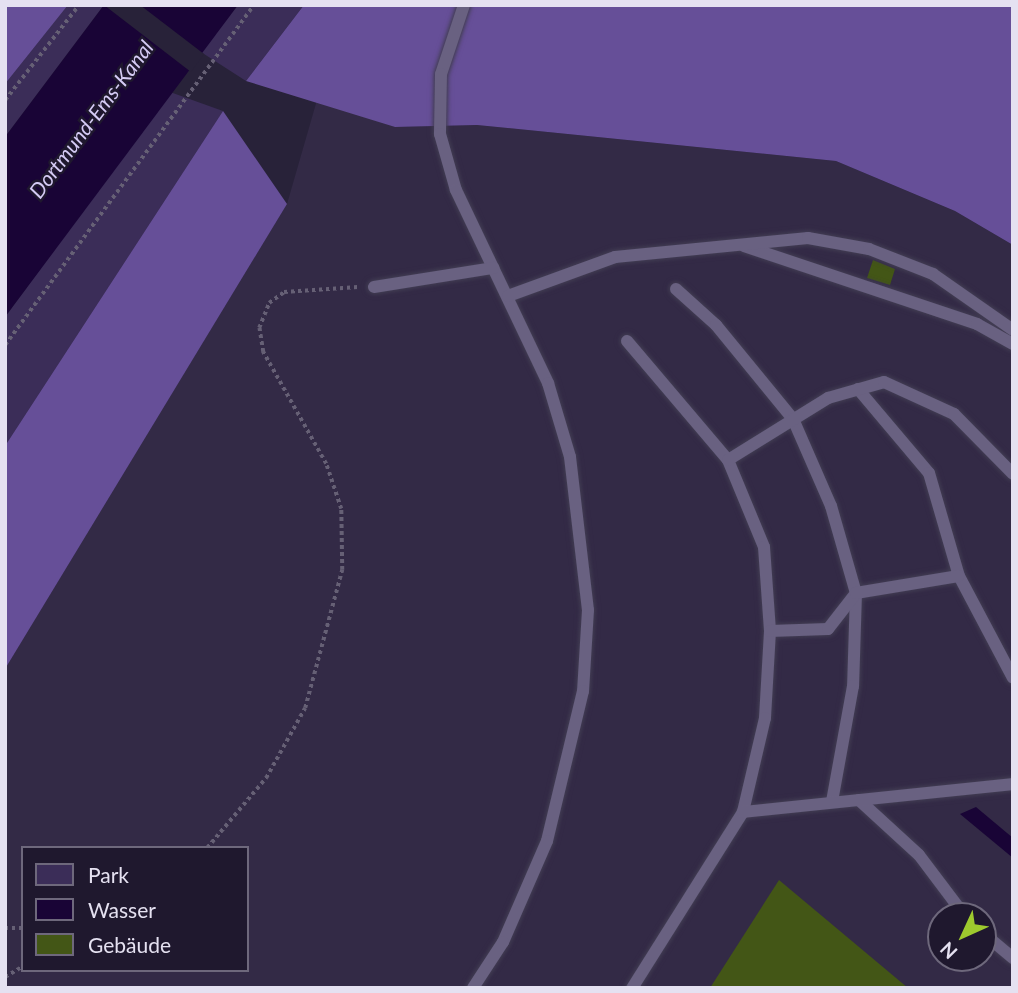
<!DOCTYPE html>
<html>
<head>
<meta charset="utf-8">
<style>
	body { margin:0 }
	#map { position:relative; width:1018px; height:993px; overflow:hidden; background:#282239; font-family:Lato,sans-serif }
	div>[style] { position:absolute }
	.built>* { inset:0; background:#332a46 }
	.green>* { inset:0; background:#3b2d58 }
	.forest>* { inset:0; background:#664f98 }
	.water>* { inset:0; background:#190436 }
	.pier>* { inset:0; background:#282239 }
	.building>* { inset:0; background:#435616 }
	.path>* { height:3.5px; margin-top:-1.75px; transform-origin:0; background:repeating-linear-gradient(90deg,#666075 0 3.5px,transparent 0 7px) }
	.roads { filter:drop-shadow(0 0 2px #423d53) drop-shadow(0 0 2px #423d53) }
	.service>* { height:12px; margin:-6px; padding:0 6px; transform-origin:6px; border-radius:6px; background:#696181 }
	span { translate:-50% -50%; white-space:nowrap; text-align:center; line-height:1.15; -webkit-text-stroke:5px #1f182e; paint-order:stroke }
	.water-label { font-size:21px; color:#d5cbf5; font-style:italic }
	.frame { position:absolute; inset:0; border:7px solid #e5e1f1; pointer-events:none }
	.legend { position:absolute; left:21px; top:846px; width:228px; height:126px; box-sizing:border-box; background:#1f182e; border:2px solid #6e687c; margin:0; padding:9px 12px; list-style:none; font-size:21px; color:#e5e1f1 }
	.legend li { display:flex; align-items:center; gap:14px; height:35px }
	.legend b { width:35px; border:2px solid #6e687c }
	.north { position:absolute; left:927px; top:902px; width:70px; height:70px; box-sizing:border-box; background:#1f182e; border:2px solid #6e687c; border-radius:50%; rotate:225deg; font-size:19px; font-weight:700; line-height:28px; text-align:center; color:#e5e1f1 }
	.north::after { content:''; display:block; margin:auto; width:24px; height:32px; background:#9eca2e; clip-path:polygon(50% 0,100% 100%,50% 72%,0 100%) }
</style>
</head>
<body>
<div id="map">
	<div class="built">
		<i style="clip-path:polygon(evenodd,317px 100px,395px 127px,477px 125px,836px 161px,955px 211px,1013px 245px,1013px 988px,5px 988px,5px 669px,287px 204px,317px 100px,23px 848px,247px 848px,247px 970px,23px 970px,23px 848px,317px 100px,941px 916px,983px 916px,983px 958px,941px 958px,941px 916px)"></i>
	</div>
	<div class="green">
		<i style="clip-path:polygon(68px 5px,104px 5px,5px 137px,5px 84px)"></i>
		<i style="clip-path:polygon(238px 5px,304px 5px,246px 81px,201px 52px)"></i>
		<i style="clip-path:polygon(170px 92px,223px 111px,5px 446px,5px 317px)"></i>
	</div>
	<div class="forest">
		<i style="clip-path:polygon(5px 5px,68px 5px,5px 84px)"></i>
		<i style="clip-path:polygon(304px 5px,1013px 5px,1013px 245px,955px 211px,836px 161px,477px 125px,395px 127px,246px 81px)"></i>
		<i style="clip-path:polygon(223px 111px,287px 204px,5px 669px,5px 446px)"></i>
	</div>
	<div class="water">
		<i style="clip-path:polygon(104px 5px,238px 5px,5px 317px,5px 137px)"></i>
		<i style="clip-path:polygon(976px 807px,1013px 838px,1013px 858px,960px 814px)"></i>
	</div>
	<div class="pier">
		<i style="clip-path:polygon(104px 5px,140px 5px,204px 54px,191px 72px)"></i>
	</div>
	<div class="building">
		<i style="clip-path:polygon(873px 260px,895px 269px,890px 285px,867px 278px)"></i>
		<i style="clip-path:polygon(779px 880px,908px 988px,710px 988px)"></i>
	</div>
	<div class="path">
		<i style="left:5px;top:100px;width:120px;rotate:-52.1deg"></i>
		<i style="left:5px;top:345px;width:421px;rotate:-53.8deg"></i>
		<i style="left:207px;top:848px;width:92px;rotate:-49.9deg"></i>
		<i style="left:266px;top:778px;width:80px;rotate:-60.9deg"></i>
		<i style="left:305px;top:708px;width:143px;rotate:-75deg"></i>
		<i style="left:342px;top:570px;width:61px;rotate:-90.9deg"></i>
		<i style="left:341px;top:509px;width:47px;rotate:-108.4deg"></i>
		<i style="left:326px;top:464px;width:129px;rotate:-119.4deg"></i>
		<i style="left:263px;top:352px;width:24px;rotate:-99deg"></i>
		<i style="left:259px;top:328px;width:27px;rotate:-68deg"></i>
		<i style="left:269px;top:303px;width:19px;rotate:-36deg"></i>
		<i style="left:284px;top:292px;width:74px;rotate:-3.9deg"></i>
		<i style="left:5px;top:928px;width:18px"></i>
		<i style="left:5px;top:977px;width:21px;rotate:-31deg"></i>
	</div>
	<div class="roads">
		<div class="service">
			<i style="left:464px;top:5px;width:73px;rotate:108.4deg"></i>
			<i style="left:441px;top:74px;width:60px;rotate:91deg"></i>
			<i style="left:440px;top:134px;width:58px;rotate:74.1deg"></i>
			<i style="left:456px;top:190px;width:214px;rotate:64.5deg"></i>
			<i style="left:548px;top:383px;width:77px;rotate:73.4deg"></i>
			<i style="left:570px;top:457px;width:154px;rotate:83.3deg"></i>
			<i style="left:588px;top:610px;width:81px;rotate:93.5deg"></i>
			<i style="left:583px;top:691px;width:154px;rotate:103.5deg"></i>
			<i style="left:547px;top:841px;width:110px;rotate:113.5deg"></i>
			<i style="left:503px;top:942px;width:55px;rotate:123.1deg"></i>
			<i style="left:744px;top:246px;width:246px;rotate:18.5deg"></i>
			<i style="left:977px;top:324px;width:41px;rotate:29.1deg"></i>
			<i style="left:374px;top:287px;width:121px;rotate:-9.1deg"></i>
			<i style="left:676px;top:289px;width:54px;rotate:42deg"></i>
			<i style="left:716px;top:325px;width:122px;rotate:50.7deg"></i>
			<i style="left:793px;top:419px;width:95px;rotate:66.4deg"></i>
			<i style="left:831px;top:506px;width:91px;rotate:74deg"></i>
			<i style="left:856px;top:593px;width:93px;rotate:91.8deg"></i>
			<i style="left:853px;top:686px;width:118px;rotate:100.3deg"></i>
			<i style="left:508px;top:296px;width:114px;rotate:-20deg"></i>
			<i style="left:615px;top:257px;width:194px;rotate:-5.6deg"></i>
			<i style="left:808px;top:238px;width:62px;rotate:10.2deg"></i>
			<i style="left:869px;top:249px;width:69px;rotate:21.3deg"></i>
			<i style="left:933px;top:274px;width:98px;rotate:35deg"></i>
			<i style="left:627px;top:341px;width:156px;rotate:49.7deg"></i>
			<i style="left:728px;top:460px;width:94px;rotate:67.5deg"></i>
			<i style="left:764px;top:547px;width:84px;rotate:85.9deg"></i>
			<i style="left:770px;top:631px;width:87px;rotate:93.3deg"></i>
			<i style="left:765px;top:718px;width:97px;rotate:103.2deg"></i>
			<i style="left:743px;top:812px;width:208px;rotate:122.2deg"></i>
			<i style="left:858px;top:389px;width:110px;rotate:49.8deg"></i>
			<i style="left:929px;top:473px;width:107px;rotate:73.8deg"></i>
			<i style="left:959px;top:576px;width:115px;rotate:62.1deg"></i>
			<i style="left:728px;top:460px;width:118px;rotate:-31.8deg"></i>
			<i style="left:828px;top:398px;width:58px;rotate:-15.9deg"></i>
			<i style="left:884px;top:382px;width:77px;rotate:24.6deg"></i>
			<i style="left:954px;top:414px;width:84px;rotate:45.5deg"></i>
			<i style="left:770px;top:631px;width:58px;rotate:-2deg"></i>
			<i style="left:828px;top:629px;width:46px;rotate:-52.1deg"></i>
			<i style="left:856px;top:593px;width:104px;rotate:-9.4deg"></i>
			<i style="left:859px;top:800px;width:81px;rotate:42.5deg"></i>
			<i style="left:919px;top:855px;width:76px;rotate:53deg"></i>
			<i style="left:743px;top:812px;width:271px;rotate:-5.9deg"></i>
			<i style="left:983px;top:933px;width:39px;rotate:40deg"></i>
		</div>
	</div>
	<div class="water-label">
		<span style="left:91px;top:119px;rotate:-53deg">Dortmund-Ems-Kanal</span>
	</div>
	<div class="frame"></div>
	<ul class="legend">
	<li><b style="height:19px;background:#3b2d58"></b>Park</li>
	<li><b style="height:19px;background:#190436"></b>Wasser</li>
	<li><b style="height:19px;background:#435616"></b>Gebäude</li>
	</ul>
	<div class="north">N</div>
</div>
</body>
</html>
